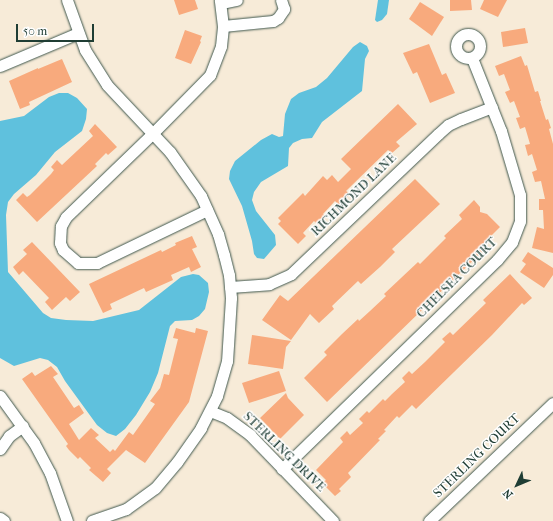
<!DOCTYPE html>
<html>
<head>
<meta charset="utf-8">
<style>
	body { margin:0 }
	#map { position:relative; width:553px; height:521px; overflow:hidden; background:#f7ebd8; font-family:"IM FELL French Canon",serif }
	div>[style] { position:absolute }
	.water>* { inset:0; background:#5fc1dd }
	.building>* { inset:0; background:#f8aa7d }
	.roads { filter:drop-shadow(0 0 1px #3f574d) drop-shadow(0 0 1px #3f574d) }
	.minor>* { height:11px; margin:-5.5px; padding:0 5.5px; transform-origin:5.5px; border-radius:5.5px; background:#fff }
	.minor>.ring { margin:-5.5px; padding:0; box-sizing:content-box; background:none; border:11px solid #fff; border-radius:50% }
	span { translate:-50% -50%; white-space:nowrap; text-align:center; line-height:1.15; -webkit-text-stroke:3px #fff; paint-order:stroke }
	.street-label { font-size:13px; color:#1f3d34 }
	.north { position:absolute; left:497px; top:465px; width:40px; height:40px; -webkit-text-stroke:3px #fff; paint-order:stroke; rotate:226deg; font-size:11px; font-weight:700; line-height:16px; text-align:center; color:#1f3d34 }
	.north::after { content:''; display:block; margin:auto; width:14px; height:18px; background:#1f3d34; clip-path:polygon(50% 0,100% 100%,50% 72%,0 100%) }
	.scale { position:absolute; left:16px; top:24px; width:78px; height:18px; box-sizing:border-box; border:2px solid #1f3d34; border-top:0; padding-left:5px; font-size:12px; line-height:14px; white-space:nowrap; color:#1f3d34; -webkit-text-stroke:3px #fff; paint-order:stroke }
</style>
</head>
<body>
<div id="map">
	<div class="water">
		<i style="clip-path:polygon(378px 0,389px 0,387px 14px,382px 20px,377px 22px,375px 20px)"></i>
		<i style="clip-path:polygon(360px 42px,367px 46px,369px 51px,365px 59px,362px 91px,322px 122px,312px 138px,302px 139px,293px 143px,289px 148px,288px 166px,261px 182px,254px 192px,252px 200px,256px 211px,275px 235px,276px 245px,264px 259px,257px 258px,254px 254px,252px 241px,242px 206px,229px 179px,230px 171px,235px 161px,261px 140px,272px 134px,279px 137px,283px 136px,285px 114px,291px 99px,299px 93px,316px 87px,327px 78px,353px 47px)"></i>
		<i style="clip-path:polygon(59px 93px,68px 93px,77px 98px,87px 109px,86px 119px,82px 131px,55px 152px,36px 175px,14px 194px,8px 202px,6px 215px,8px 272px,43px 313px,51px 318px,66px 320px,93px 321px,139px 310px,181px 277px,193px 274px,199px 275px,208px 283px,209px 292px,205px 309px,199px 316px,192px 320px,175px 321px,170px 326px,158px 373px,150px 392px,136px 415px,125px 429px,116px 436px,107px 433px,97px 425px,65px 381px,57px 367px,48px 360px,40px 358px,14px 366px,0 358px,0 121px,24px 116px,49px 97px)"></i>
	</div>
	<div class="building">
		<i style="clip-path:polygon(174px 0,195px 0,198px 9px,179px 15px)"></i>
		<i style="clip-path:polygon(450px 0,471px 0,472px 10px,450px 11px)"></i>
		<i style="clip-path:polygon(484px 0,507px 0,498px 17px,480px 9px)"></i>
		<i style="clip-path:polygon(420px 2px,444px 17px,432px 36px,409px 19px)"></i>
		<i style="clip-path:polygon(525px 28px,528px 43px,503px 47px,501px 32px)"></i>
		<i style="clip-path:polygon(185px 30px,202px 36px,200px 41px,201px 42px,191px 64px,175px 58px)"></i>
		<i style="clip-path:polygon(429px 44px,442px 75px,446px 73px,455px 93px,430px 103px,417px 72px,413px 74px,403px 53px)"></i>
		<i style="clip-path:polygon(521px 56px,525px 66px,527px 65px,535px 92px,538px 91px,541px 101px,540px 101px,546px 120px,548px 119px,551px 128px,549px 129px,553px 144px,553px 253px,532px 248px,537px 227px,544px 229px,543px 210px,539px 210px,539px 199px,545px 199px,541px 181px,535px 182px,532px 172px,537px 170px,532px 154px,528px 156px,525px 145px,530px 144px,525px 127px,520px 129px,516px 118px,520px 117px,514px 101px,510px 103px,505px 92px,510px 90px,504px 74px,499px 76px,495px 66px)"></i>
		<i style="clip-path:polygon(62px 59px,72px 82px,29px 102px,30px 105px,20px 109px,9px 81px,38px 68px,38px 69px)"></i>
		<i style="clip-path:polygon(398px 104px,417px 124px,396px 142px,400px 146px,392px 153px,388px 150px,346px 191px,350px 194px,339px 205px,335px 201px,323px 214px,326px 217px,318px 225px,314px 221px,303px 233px,306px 236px,298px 244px,278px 224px,281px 221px,278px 218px,303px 193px,305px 196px,323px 176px,327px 180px,332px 175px,338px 182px,351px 169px,341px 159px)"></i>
		<i style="clip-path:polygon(95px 124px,117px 147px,108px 155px,106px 153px,95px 164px,97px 166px,37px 222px,16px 200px,23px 193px,27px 197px,30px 195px,51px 174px,54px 170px,51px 167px,57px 160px,62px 165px,93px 136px,89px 131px)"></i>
		<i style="clip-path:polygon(415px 179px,440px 204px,392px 249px,395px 252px,380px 267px,361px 284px,358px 281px,332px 306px,334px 309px,319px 323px,310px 314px,291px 340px,262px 320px,280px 295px,288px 301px)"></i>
		<i style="clip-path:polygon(474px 200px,480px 207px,480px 212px,487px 214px,500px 227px,482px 245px,485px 249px,327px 402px,304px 378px,327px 355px,324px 352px,342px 334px,358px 319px,359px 321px,370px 311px,386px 296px,384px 294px,418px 262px,420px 264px,446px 238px,444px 236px,462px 219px,459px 215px)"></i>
		<i style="clip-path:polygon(192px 236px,197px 247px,192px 249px,201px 267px,191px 272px,189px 267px,171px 275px,173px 280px,146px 292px,144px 288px,110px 304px,112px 309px,103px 313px,89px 284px,161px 250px,162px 252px,176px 245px,175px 243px)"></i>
		<i style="clip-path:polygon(32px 242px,80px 292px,70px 301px,66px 297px,52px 310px,45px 302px,49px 298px,23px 271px,19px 275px,13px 267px,27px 254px,23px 250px)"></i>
		<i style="clip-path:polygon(528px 252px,553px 268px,553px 275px,544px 288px,520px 272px,526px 264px,522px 261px)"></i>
		<i style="clip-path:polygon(510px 274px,532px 298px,524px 305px,522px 303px,492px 335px,416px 409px,412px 405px,399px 418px,397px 416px,384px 430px,386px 431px,378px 439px,380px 440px,348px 473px,351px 477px,339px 489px,341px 491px,335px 496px,322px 483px,326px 480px,316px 470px,343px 442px,340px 438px,347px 431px,350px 435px,363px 423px,359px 419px,367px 411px,369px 413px,383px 399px,385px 401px,392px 394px,405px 382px,402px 378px,409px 371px,412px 374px,425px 362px,445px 342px,442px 339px,450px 332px,453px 335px,486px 303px,483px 300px)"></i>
		<i style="clip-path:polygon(176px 328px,195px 333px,196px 328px,208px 331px,189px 402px,145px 463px,126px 450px,107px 469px,111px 473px,103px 482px,89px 470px,91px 468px,80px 457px,78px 459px,69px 450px,66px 446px,68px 444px,22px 379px,32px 372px,35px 376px,51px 366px,58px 374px,53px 377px,74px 408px,79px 405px,84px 413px,69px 424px,79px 440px,91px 428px,99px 435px,95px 438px,110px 452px,113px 449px,115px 451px,129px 432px,133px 435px,155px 404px,150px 401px,160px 388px,164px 374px,169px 375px,178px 339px,173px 338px)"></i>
		<i style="clip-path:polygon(252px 335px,291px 341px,286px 347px,283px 369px,248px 364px)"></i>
		<i style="clip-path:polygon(279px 371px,286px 391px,249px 403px,242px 383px)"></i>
		<i style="clip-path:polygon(286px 393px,288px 398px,304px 415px,280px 439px,260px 418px)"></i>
	</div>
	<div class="roads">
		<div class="minor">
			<i style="left:67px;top:0;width:53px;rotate:70.2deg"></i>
			<i style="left:85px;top:50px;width:41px;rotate:57.8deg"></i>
			<i style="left:107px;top:85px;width:92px;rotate:46.8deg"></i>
			<i style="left:170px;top:152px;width:54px;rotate:54.8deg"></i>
			<i style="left:201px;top:196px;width:42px;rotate:65.9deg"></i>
			<i style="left:218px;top:234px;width:22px;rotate:74deg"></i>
			<i style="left:224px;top:255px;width:21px;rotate:76deg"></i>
			<i style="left:229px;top:275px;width:23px;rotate:85deg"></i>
			<i style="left:231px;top:298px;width:63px;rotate:93.6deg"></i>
			<i style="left:227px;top:361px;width:36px;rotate:106deg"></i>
			<i style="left:217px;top:396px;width:36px;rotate:117deg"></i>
			<i style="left:201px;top:428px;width:42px;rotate:125.2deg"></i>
			<i style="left:177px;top:462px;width:34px;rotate:130deg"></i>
			<i style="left:155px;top:488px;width:36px;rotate:144deg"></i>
			<i style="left:126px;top:509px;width:36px;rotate:161deg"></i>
			<i style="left:221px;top:3px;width:16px;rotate:-11deg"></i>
			<i style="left:223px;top:26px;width:50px;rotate:-5.7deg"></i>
			<i style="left:273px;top:21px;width:6px;rotate:-31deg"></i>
			<i style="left:278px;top:18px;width:11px;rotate:-56deg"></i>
			<i style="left:284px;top:9px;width:9px;rotate:-108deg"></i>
			<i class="ring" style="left:456px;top:34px;width:13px;height:13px"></i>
			<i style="left:0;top:66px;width:85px;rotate:-22.9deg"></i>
			<i style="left:207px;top:210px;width:122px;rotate:154.3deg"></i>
			<i style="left:97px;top:263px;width:19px;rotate:180deg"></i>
			<i style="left:78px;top:263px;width:20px;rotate:-139deg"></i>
			<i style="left:63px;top:250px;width:8px;rotate:-113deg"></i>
			<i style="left:60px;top:243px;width:17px;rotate:-87deg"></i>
			<i style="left:61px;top:226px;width:10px;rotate:-61deg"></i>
			<i style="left:66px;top:217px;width:120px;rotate:-44deg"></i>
			<i style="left:152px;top:134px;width:83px;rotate:-45.5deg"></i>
			<i style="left:210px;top:75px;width:31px;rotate:-69deg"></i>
			<i style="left:221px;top:46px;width:20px;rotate:-84deg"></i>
			<i style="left:223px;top:26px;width:26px;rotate:-97deg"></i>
			<i style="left:230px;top:287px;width:39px;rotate:-4deg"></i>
			<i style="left:269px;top:284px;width:24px;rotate:-24deg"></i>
			<i style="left:291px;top:274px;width:203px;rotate:-43.6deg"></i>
			<i style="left:438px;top:134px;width:13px;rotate:-42deg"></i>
			<i style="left:448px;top:125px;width:14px;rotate:-25deg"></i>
			<i style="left:461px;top:119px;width:33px;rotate:-21deg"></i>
			<i style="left:0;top:396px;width:58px;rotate:54.1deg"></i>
			<i style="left:34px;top:443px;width:34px;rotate:62deg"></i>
			<i style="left:50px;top:473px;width:51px;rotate:70.5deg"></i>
			<i style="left:210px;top:411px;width:18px;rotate:22deg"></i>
			<i style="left:227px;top:418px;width:29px;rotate:36deg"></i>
			<i style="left:250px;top:435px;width:120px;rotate:46deg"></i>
			<i style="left:0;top:449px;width:16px;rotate:-55deg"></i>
			<i style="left:9px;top:436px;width:17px;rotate:-36deg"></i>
			<i style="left:282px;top:469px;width:300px;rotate:-44.2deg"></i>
			<i style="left:497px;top:260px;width:23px;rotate:-50deg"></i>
			<i style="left:512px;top:242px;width:22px;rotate:-69deg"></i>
			<i style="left:520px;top:221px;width:26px;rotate:-90deg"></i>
			<i style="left:520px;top:195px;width:67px;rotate:-106.5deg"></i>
			<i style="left:501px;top:131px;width:79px;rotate:-111.7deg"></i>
			<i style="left:0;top:518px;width:5px;rotate:37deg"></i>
			<i style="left:429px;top:521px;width:171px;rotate:-43.6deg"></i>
		</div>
	</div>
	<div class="street-label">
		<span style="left:354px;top:195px;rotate:-44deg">RICHMOND LANE</span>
		<span style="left:457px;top:278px;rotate:-45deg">CHELSEA COURT</span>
		<span style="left:284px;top:452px;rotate:44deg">STERLING DRIVE</span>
		<span style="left:477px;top:456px;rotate:-44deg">STERLING COURT</span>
	</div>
	<div class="north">N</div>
	<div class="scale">50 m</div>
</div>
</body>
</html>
